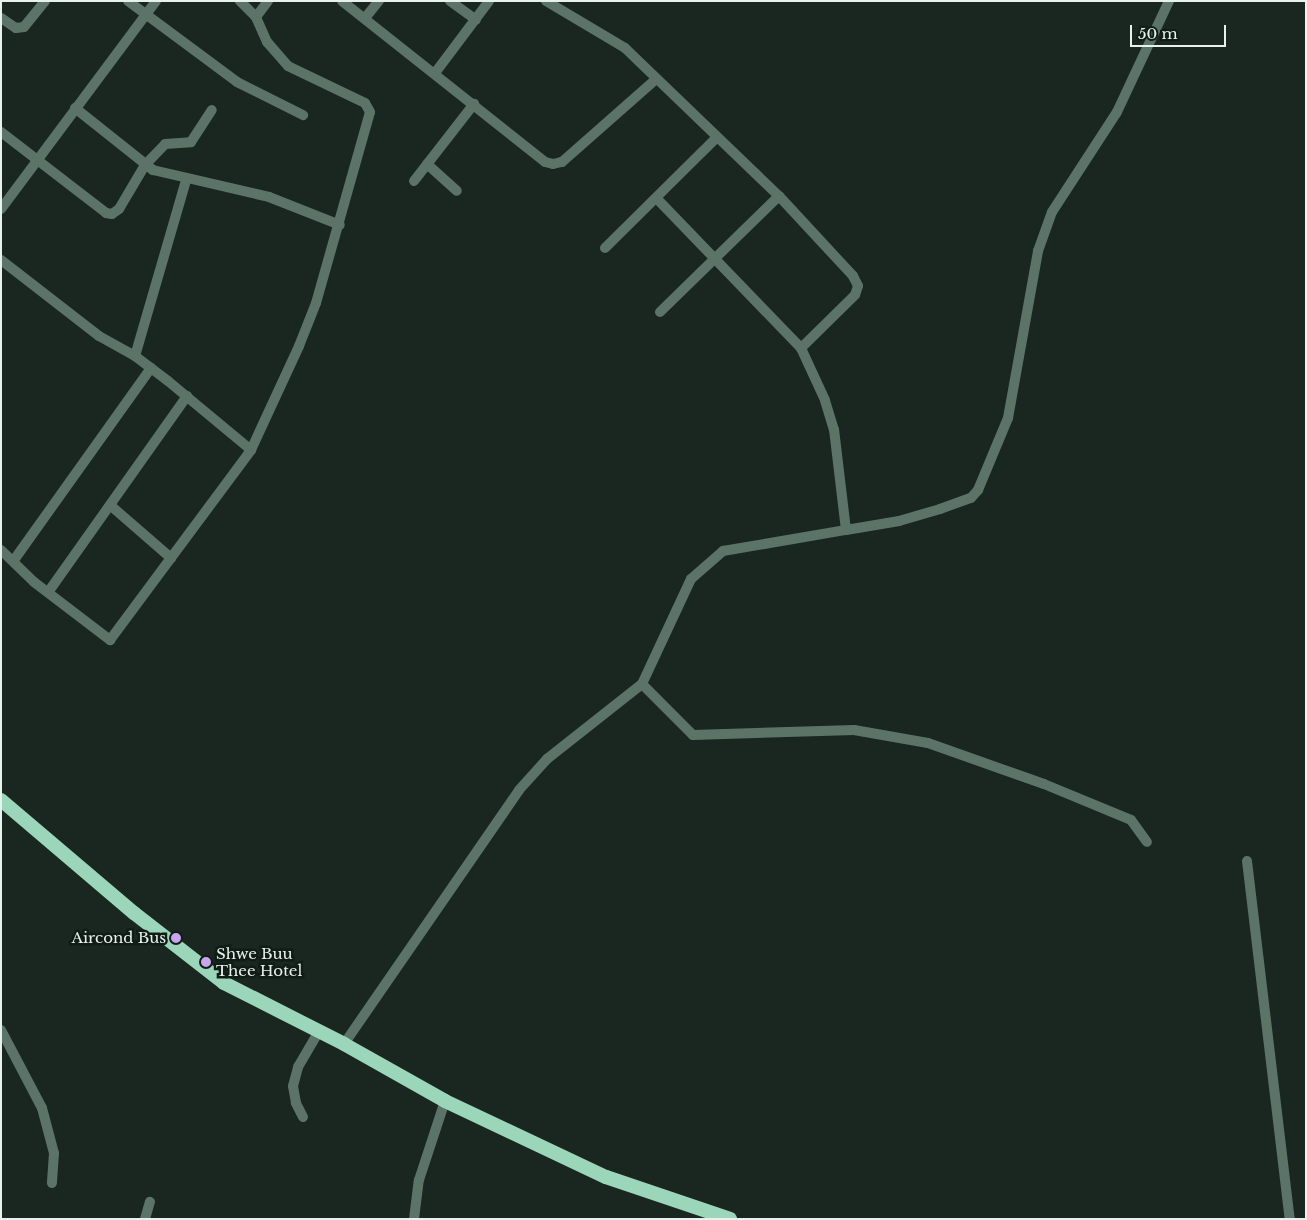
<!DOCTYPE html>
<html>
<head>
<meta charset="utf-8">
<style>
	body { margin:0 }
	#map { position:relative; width:1307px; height:1220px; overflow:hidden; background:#192720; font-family:"Libre Baskerville",serif }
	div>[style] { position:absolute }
	.minor>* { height:10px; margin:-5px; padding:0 5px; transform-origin:5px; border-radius:5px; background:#5b7467 }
	.tertiary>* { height:10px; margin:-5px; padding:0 5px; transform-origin:5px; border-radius:5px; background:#5b7467 }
	.trunk>* { height:14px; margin:-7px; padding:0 7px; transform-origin:7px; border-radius:7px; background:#9cd6ba }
	.dots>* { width:14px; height:14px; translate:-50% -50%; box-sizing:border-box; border:2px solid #101d17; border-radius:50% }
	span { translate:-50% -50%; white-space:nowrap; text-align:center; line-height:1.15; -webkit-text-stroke:5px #101d17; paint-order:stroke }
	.poi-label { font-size:15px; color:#e8f1ec }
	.right { translate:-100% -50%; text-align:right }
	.left { translate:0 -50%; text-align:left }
	.frame { position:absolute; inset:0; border:2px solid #e8f1ec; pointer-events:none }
	.scale { position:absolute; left:1130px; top:25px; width:96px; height:22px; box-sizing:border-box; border:2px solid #e8f1ec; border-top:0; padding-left:6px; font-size:15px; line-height:18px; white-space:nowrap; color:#e8f1ec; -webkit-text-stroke:4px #101d17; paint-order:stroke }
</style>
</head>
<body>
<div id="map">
	<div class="minor">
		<i style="left:128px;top:1px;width:136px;rotate:36.6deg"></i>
		<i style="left:237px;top:82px;width:74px;rotate:26.6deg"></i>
		<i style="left:342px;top:1px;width:259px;rotate:38.4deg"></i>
		<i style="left:545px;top:162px;width:8px;rotate:14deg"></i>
		<i style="left:553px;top:164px;width:9px;rotate:-13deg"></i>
		<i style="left:562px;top:162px;width:124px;rotate:-41.4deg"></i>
		<i style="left:450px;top:1px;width:32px;rotate:36deg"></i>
		<i style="left:546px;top:1px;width:92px;rotate:30.7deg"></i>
		<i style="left:625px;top:48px;width:214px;rotate:43.9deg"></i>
		<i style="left:779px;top:196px;width:109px;rotate:47.2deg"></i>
		<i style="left:853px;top:276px;width:11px;rotate:63deg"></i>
		<i style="left:858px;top:286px;width:9px;rotate:108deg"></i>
		<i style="left:855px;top:295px;width:76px;rotate:135.5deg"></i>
		<i style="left:256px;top:17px;width:20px;rotate:-53deg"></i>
		<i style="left:1px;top:18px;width:18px;rotate:34deg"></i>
		<i style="left:16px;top:28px;width:8px;rotate:-7deg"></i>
		<i style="left:24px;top:27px;width:33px;rotate:-51deg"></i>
		<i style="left:365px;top:18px;width:22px;rotate:-51deg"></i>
		<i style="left:435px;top:73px;width:90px;rotate:-53.1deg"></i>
		<i style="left:75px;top:108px;width:100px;rotate:38.5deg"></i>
		<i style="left:153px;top:170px;width:119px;rotate:13.1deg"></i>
		<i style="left:269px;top:197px;width:76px;rotate:21.5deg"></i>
		<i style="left:1px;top:132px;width:133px;rotate:37.6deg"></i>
		<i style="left:106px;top:213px;width:6px;rotate:9deg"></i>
		<i style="left:112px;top:214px;width:9px;rotate:-36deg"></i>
		<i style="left:119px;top:209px;width:51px;rotate:-59.4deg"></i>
		<i style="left:145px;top:165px;width:29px;rotate:-46deg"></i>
		<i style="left:165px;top:144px;width:26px;rotate:-4deg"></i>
		<i style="left:191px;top:142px;width:38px;rotate:-57deg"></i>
		<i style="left:427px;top:164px;width:40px;rotate:42deg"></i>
		<i style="left:414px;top:181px;width:98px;rotate:-52.1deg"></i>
		<i style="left:605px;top:248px;width:156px;rotate:-44.7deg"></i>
		<i style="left:1px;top:260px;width:124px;rotate:37.8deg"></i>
		<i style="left:99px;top:336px;width:41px;rotate:29.1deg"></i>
		<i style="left:135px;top:356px;width:41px;rotate:37.1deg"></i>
		<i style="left:168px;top:381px;width:108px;rotate:39.7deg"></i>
		<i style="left:660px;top:312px;width:166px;rotate:-44.3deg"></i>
		<i style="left:135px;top:356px;width:183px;rotate:-73.8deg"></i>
		<i style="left:110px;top:505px;width:81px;rotate:41deg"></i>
		<i style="left:846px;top:530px;width:54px;rotate:-9.6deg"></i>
		<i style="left:899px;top:521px;width:43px;rotate:-16.3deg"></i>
		<i style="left:940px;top:509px;width:33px;rotate:-20deg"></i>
		<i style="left:971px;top:498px;width:11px;rotate:-49deg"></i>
		<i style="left:978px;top:490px;width:78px;rotate:-67.4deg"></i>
		<i style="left:1008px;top:418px;width:170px;rotate:-79.8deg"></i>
		<i style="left:1038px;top:251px;width:41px;rotate:-70.3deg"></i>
		<i style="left:1052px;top:212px;width:119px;rotate:-57deg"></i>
		<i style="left:1117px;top:112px;width:123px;rotate:-64.9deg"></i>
		<i style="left:1px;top:550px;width:46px;rotate:44.1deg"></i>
		<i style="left:34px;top:582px;width:96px;rotate:37.3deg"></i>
		<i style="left:110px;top:640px;width:237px;rotate:-53.4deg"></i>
		<i style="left:251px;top:450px;width:115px;rotate:-65.2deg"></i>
		<i style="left:299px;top:346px;width:46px;rotate:-68.4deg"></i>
		<i style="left:316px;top:303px;width:198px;rotate:-74.2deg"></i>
		<i style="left:370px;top:112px;width:10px;rotate:-119deg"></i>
		<i style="left:365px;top:103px;width:85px;rotate:-154.3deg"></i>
		<i style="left:288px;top:66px;width:32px;rotate:-131deg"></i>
		<i style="left:267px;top:42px;width:27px;rotate:-114deg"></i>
		<i style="left:256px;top:17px;width:23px;rotate:-135deg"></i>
		<i style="left:14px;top:560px;width:236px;rotate:-54.5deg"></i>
		<i style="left:49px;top:591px;width:239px;rotate:-54.7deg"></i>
		<i style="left:642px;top:684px;width:72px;rotate:45deg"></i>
		<i style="left:693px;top:735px;width:161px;rotate:-1.8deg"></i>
		<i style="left:854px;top:730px;width:75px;rotate:10deg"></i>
		<i style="left:928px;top:743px;width:123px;rotate:19.5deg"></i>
		<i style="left:1044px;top:784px;width:94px;rotate:22.5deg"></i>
		<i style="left:1131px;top:820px;width:27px;rotate:54deg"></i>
		<i style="left:1247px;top:861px;width:361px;rotate:83.2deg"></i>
		<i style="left:1px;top:1030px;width:88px;rotate:62.3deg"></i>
		<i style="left:42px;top:1108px;width:47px;rotate:75.1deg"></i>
		<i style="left:54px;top:1153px;width:30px;rotate:94deg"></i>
		<i style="left:344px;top:1044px;width:308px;rotate:-55.4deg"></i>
		<i style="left:519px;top:790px;width:42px;rotate:-47.9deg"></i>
		<i style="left:547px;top:759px;width:121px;rotate:-38.3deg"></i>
		<i style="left:642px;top:684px;width:116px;rotate:-65deg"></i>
		<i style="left:691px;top:579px;width:43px;rotate:-41.2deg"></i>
		<i style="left:723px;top:551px;width:125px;rotate:-9.7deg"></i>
		<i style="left:846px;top:530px;width:101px;rotate:-96.8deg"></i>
		<i style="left:834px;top:430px;width:31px;rotate:-107deg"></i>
		<i style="left:825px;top:400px;width:57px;rotate:-114.8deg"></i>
		<i style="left:801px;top:348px;width:207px;rotate:-134deg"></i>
		<i style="left:303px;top:1117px;width:16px;rotate:-117deg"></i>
		<i style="left:296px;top:1103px;width:17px;rotate:-100deg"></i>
		<i style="left:293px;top:1086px;width:20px;rotate:-75deg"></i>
		<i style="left:298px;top:1067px;width:42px;rotate:-59.7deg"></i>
		<i style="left:145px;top:1219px;width:18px;rotate:-74deg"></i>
		<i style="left:414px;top:1219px;width:39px;rotate:-83deg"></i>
		<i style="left:419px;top:1180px;width:83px;rotate:-71.8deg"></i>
	</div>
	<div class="tertiary">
		<i style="left:1px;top:209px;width:259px;rotate:-53.3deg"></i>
	</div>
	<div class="trunk">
		<i style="left:1px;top:800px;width:175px;rotate:40.4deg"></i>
		<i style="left:134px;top:913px;width:114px;rotate:37.9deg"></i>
		<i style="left:224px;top:983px;width:135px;rotate:26.9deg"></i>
		<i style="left:344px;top:1044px;width:116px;rotate:29.4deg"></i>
		<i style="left:445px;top:1101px;width:178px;rotate:25.3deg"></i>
		<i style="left:606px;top:1177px;width:131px;rotate:18.7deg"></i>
	</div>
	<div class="dots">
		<i style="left:176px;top:938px;background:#c9a5ee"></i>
		<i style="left:206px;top:962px;background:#c9a5ee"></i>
	</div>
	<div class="poi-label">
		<span class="right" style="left:166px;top:938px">Aircond Bus</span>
		<span class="left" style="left:216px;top:962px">Shwe Buu<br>Thee Hotel</span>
	</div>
	<div class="frame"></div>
	<div class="scale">50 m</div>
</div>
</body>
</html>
